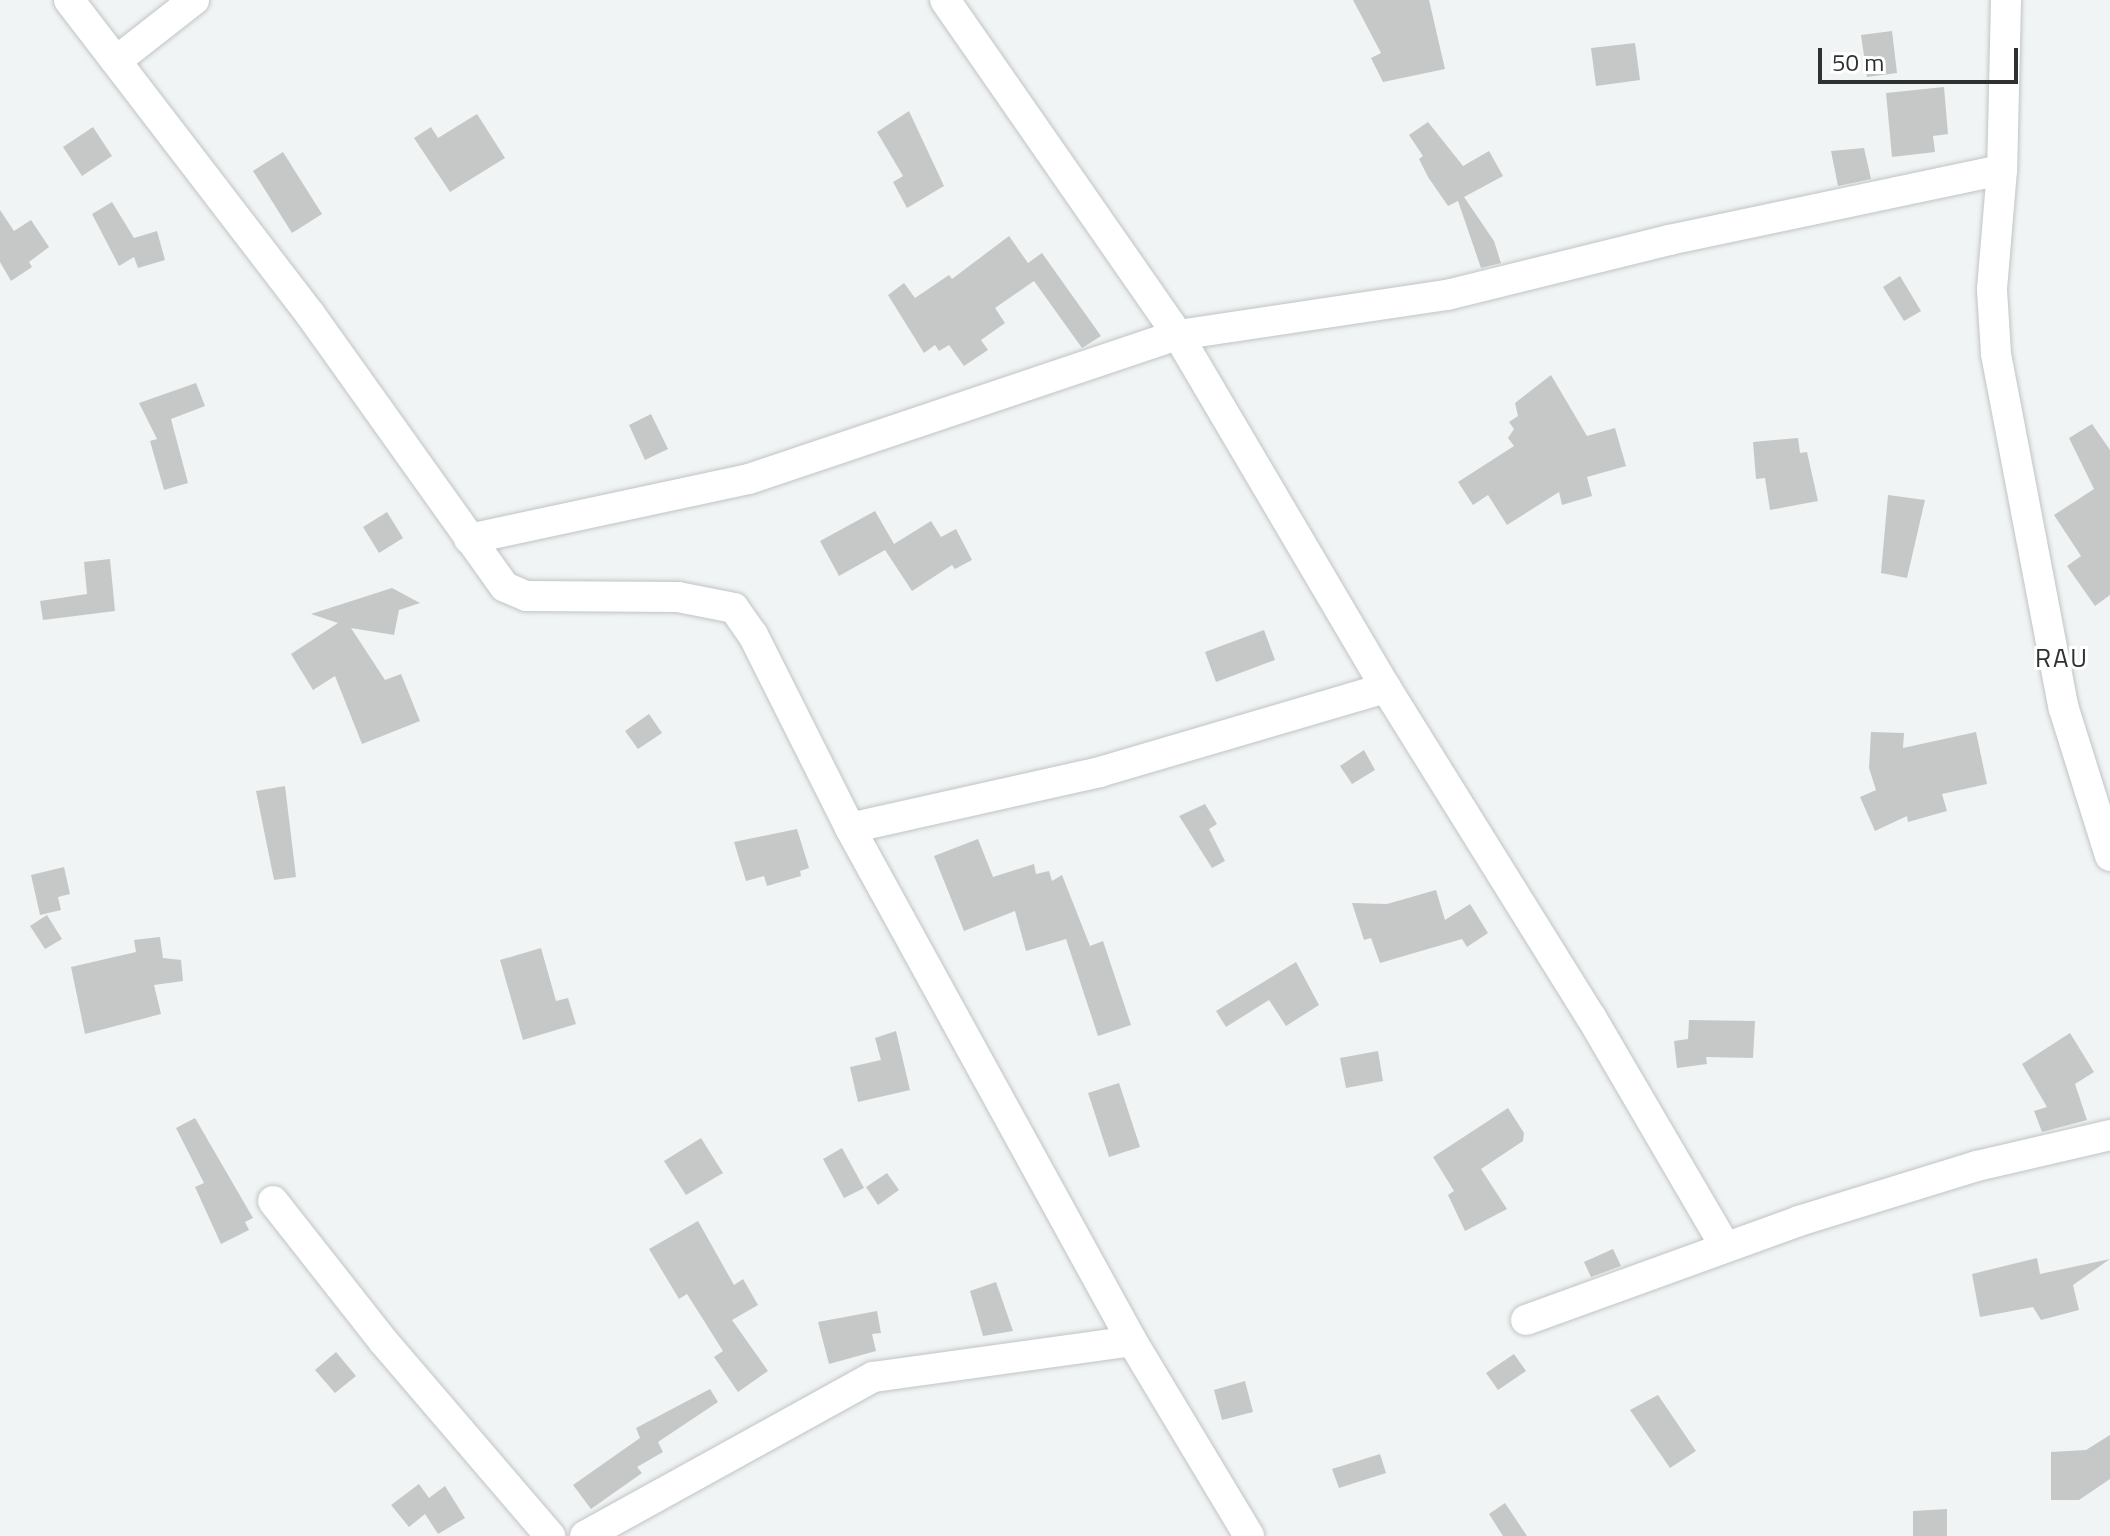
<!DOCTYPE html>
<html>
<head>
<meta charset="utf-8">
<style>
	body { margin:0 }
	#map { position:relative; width:2110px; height:1536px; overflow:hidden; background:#f0f4f4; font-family:"Titillium Web",sans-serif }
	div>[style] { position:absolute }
	.building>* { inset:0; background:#c5c8c6 }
	.roads { filter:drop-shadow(0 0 2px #c0c4c4) drop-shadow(0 0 2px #c0c4c4) }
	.minor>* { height:30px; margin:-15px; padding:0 15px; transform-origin:15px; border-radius:15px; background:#fff }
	span { translate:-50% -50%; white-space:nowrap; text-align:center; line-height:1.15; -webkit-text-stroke:6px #fff; paint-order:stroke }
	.quarter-label { font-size:26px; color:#2f3131; letter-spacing:2px }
	.scale { position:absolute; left:1818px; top:48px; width:200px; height:36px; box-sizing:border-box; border:4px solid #2f3131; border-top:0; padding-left:10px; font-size:24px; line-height:28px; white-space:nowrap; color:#2f3131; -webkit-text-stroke:6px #fff; paint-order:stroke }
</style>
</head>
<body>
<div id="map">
	<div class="building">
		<i style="clip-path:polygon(1353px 0,1429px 0,1445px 69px,1383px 82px,1371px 58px,1381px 53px)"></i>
		<i style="clip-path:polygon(1892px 31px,1897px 73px,1867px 77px,1861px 35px)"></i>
		<i style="clip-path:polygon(1635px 43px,1640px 80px,1596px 86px,1591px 48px)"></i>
		<i style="clip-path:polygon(1944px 87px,1948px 134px,1933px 136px,1935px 152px,1892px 157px,1886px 93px)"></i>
		<i style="clip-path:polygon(909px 111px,944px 186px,907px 208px,893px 182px,903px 176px,877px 132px)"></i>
		<i style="clip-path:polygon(477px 114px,505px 158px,450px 192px,414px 138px,431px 127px,438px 138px)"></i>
		<i style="clip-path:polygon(1428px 122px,1463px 166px,1489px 151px,1503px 176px,1464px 197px,1494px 241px,1501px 263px,1481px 268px,1458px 201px,1448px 206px,1428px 177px,1419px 159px,1423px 156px,1409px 135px)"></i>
		<i style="clip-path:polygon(93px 127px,112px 156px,82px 176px,63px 147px)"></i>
		<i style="clip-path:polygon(1864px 148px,1871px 179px,1838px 186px,1831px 151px)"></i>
		<i style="clip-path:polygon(283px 152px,322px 214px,292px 233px,253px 171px)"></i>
		<i style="clip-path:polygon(112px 202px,134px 238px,157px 231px,165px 260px,138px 268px,134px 257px,119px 266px,92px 214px)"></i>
		<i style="clip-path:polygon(0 210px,14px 231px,31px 220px,49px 247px,29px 262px,32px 267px,11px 281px,0 262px)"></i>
		<i style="clip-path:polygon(1009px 236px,1028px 263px,1042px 253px,1101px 336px,1082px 348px,1034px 281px,995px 308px,1005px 323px,981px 340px,988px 350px,964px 366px,949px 345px,939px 351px,935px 345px,924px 353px,888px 295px,904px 283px,915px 298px,949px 275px,952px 279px)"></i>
		<i style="clip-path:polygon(1900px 276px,1921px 311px,1904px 321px,1883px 287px)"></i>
		<i style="clip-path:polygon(1551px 375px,1587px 436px,1615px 428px,1626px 466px,1587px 477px,1592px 496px,1562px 505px,1559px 492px,1507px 525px,1488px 495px,1473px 505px,1458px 482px,1514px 446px,1508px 438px,1514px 429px,1509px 422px,1518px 416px,1515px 403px)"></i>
		<i style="clip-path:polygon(196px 383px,205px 406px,171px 419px,188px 483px,164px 490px,150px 441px,157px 439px,139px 403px)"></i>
		<i style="clip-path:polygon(651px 414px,668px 449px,645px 460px,629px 425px)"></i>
		<i style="clip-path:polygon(2092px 424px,2110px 450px,2110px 595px,2095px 606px,2067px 566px,2081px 556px,2054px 515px,2094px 489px,2069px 438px)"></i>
		<i style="clip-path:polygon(1798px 438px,1800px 453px,1807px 452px,1818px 501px,1770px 510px,1765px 478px,1756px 479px,1753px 442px)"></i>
		<i style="clip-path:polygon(1888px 495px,1925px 500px,1907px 578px,1881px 573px)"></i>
		<i style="clip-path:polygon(875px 511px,894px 544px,931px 521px,941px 537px,956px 529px,972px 560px,955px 569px,952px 565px,912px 591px,885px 550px,839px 576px,820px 541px)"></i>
		<i style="clip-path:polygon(387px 512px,403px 538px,379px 553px,363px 527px)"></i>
		<i style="clip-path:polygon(110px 559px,115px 611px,43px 620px,40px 601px,87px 594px,84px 562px)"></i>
		<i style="clip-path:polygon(392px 588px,420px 603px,399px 610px,394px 635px,351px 628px,385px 680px,401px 674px,420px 721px,362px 744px,335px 676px,313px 690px,291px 654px,338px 623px,311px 614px)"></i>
		<i style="clip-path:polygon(1264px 630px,1275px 660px,1216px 682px,1205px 652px)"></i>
		<i style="clip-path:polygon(649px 714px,662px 733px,638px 749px,625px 731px)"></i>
		<i style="clip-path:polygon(1871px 732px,1904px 733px,1903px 748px,1976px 732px,1987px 784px,1942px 794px,1947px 811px,1908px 822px,1907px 816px,1875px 831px,1860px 797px,1876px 790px,1869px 768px)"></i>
		<i style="clip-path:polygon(1364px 750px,1375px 770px,1352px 784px,1340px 766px)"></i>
		<i style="clip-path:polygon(285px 786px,296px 877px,274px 880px,256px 791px)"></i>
		<i style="clip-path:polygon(1205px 804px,1217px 824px,1209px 829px,1225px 861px,1212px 868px,1179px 816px)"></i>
		<i style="clip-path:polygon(797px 829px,809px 868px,800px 871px,801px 876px,767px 886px,764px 876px,746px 881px,734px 842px)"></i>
		<i style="clip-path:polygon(978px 839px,993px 877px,1034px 864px,1036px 874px,1049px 871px,1052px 881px,1062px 875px,1090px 946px,1103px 941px,1131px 1025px,1098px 1036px,1066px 939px,1026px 951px,1015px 911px,964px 931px,934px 856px)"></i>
		<i style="clip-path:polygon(64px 867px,70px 894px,58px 897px,61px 910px,40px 915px,31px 875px)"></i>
		<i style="clip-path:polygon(1436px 890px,1445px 920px,1470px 904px,1488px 933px,1467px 947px,1462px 939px,1380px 963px,1371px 938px,1364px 940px,1352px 903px,1387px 904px)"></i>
		<i style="clip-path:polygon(47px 915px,62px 939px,45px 949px,30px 926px)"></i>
		<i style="clip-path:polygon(160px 937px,163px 958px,181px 960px,183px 981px,154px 985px,161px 1014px,85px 1034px,71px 967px,136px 952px,134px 940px)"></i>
		<i style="clip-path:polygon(541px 948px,556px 1001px,568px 998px,576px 1024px,523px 1040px,500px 960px)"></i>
		<i style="clip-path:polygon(1296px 962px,1319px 1005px,1286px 1026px,1269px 1000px,1226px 1027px,1216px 1011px)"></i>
		<i style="clip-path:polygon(1689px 1020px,1755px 1021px,1753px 1058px,1706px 1057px,1707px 1064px,1677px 1068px,1674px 1041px,1688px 1039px)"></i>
		<i style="clip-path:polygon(896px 1031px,910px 1090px,858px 1102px,850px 1067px,881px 1060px,875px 1038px)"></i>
		<i style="clip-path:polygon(2070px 1033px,2094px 1072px,2075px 1084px,2087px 1120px,2042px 1132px,2034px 1111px,2047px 1107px,2022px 1064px)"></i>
		<i style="clip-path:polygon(1378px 1051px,1383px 1081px,1346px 1088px,1340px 1058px)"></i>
		<i style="clip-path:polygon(1119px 1083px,1140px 1147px,1109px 1157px,1088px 1093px)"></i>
		<i style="clip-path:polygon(1508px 1108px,1524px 1133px,1523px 1141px,1481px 1169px,1507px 1209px,1465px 1231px,1448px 1195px,1454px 1191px,1433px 1157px)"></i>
		<i style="clip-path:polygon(195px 1118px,253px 1218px,245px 1222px,249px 1230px,221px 1244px,195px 1187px,204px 1183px,176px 1128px)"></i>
		<i style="clip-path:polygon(701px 1138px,723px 1173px,686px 1195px,664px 1161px)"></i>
		<i style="clip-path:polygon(842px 1148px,864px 1188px,844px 1198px,823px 1159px)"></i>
		<i style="clip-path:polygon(887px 1173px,899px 1190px,878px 1205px,866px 1187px)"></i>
		<i style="clip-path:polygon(698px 1221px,734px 1285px,743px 1279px,758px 1305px,732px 1320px,768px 1371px,738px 1392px,714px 1357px,723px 1351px,687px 1294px,679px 1299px,649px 1249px)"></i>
		<i style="clip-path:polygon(1613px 1249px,1621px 1266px,1591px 1277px,1584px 1262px)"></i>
		<i style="clip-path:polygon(2037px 1258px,2040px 1274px,2110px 1259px,2073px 1285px,2079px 1310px,2041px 1320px,2033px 1307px,1980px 1317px,1972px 1274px)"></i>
		<i style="clip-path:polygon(996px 1282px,1013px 1331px,983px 1336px,970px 1291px)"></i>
		<i style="clip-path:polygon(877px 1311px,881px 1333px,872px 1334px,876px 1351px,829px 1364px,818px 1322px)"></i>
		<i style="clip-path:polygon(336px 1352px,356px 1376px,335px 1393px,315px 1370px)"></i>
		<i style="clip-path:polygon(1514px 1354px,1526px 1371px,1498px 1390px,1486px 1373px)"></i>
		<i style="clip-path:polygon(1245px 1381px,1253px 1412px,1222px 1420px,1214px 1390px)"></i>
		<i style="clip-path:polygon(710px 1389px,718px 1402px,658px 1442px,663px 1452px,637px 1467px,642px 1473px,591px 1509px,573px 1485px,640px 1438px,636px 1428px)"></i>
		<i style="clip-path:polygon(1658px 1395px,1696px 1451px,1670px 1468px,1630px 1410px)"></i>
		<i style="clip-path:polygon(2110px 1435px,2110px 1479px,2079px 1500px,2051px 1500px,2051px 1452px,2086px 1450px)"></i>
		<i style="clip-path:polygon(1380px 1454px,1386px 1473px,1339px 1488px,1332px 1469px)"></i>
		<i style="clip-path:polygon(419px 1484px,429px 1498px,445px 1486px,465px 1518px,438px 1534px,425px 1514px,409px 1527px,391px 1505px)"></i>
		<i style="clip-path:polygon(1505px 1503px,1527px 1536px,1503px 1536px,1489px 1514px)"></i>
		<i style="clip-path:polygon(1947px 1509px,1947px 1536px,1913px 1536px,1913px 1511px)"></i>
	</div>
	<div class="roads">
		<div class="minor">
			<i style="left:69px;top:0;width:396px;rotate:52.5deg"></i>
			<i style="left:310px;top:314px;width:335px;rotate:54.5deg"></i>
			<i style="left:505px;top:587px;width:23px;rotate:23deg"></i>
			<i style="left:526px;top:596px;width:152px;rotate:0.4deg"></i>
			<i style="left:678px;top:597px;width:57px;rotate:11.1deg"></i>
			<i style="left:734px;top:608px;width:33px;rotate:55deg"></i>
			<i style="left:753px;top:635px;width:216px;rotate:63.3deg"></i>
			<i style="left:850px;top:828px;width:585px;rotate:61.2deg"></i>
			<i style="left:1132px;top:1341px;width:227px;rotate:59deg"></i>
			<i style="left:945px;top:0;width:408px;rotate:55.2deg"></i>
			<i style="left:1178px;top:335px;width:410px;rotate:59.5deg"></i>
			<i style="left:1386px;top:688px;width:388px;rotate:58.1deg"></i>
			<i style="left:1591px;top:1017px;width:264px;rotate:59.7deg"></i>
			<i style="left:2006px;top:0;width:170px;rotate:91.3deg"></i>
			<i style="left:2002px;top:170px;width:120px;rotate:94.8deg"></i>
			<i style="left:1992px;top:290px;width:64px;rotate:86.4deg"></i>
			<i style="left:1996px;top:354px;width:361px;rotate:79.2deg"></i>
			<i style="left:2064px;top:709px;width:154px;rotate:72.6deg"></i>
			<i style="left:116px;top:61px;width:99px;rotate:-38deg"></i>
			<i style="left:469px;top:539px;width:286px;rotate:-12.1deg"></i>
			<i style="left:749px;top:479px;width:453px;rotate:-18.6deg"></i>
			<i style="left:1178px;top:335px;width:272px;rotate:-8.5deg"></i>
			<i style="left:1447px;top:295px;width:229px;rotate:-13.9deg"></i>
			<i style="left:1669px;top:240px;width:340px;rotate:-11.9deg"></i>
			<i style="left:850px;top:828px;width:256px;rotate:-12.6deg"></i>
			<i style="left:1100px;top:772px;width:298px;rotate:-16.4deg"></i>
			<i style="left:273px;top:1201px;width:178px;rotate:51.8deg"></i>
			<i style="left:383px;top:1341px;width:257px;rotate:49.4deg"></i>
			<i style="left:1526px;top:1320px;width:290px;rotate:-19.9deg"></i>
			<i style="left:1799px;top:1221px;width:186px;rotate:-17.2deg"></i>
			<i style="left:1977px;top:1166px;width:137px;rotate:-13.1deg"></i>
			<i style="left:585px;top:1536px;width:329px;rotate:-28.9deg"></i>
			<i style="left:873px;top:1377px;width:261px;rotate:-7.9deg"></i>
		</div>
	</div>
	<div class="quarter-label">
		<span style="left:2062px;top:658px">RAU</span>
	</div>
	<div class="scale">50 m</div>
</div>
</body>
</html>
